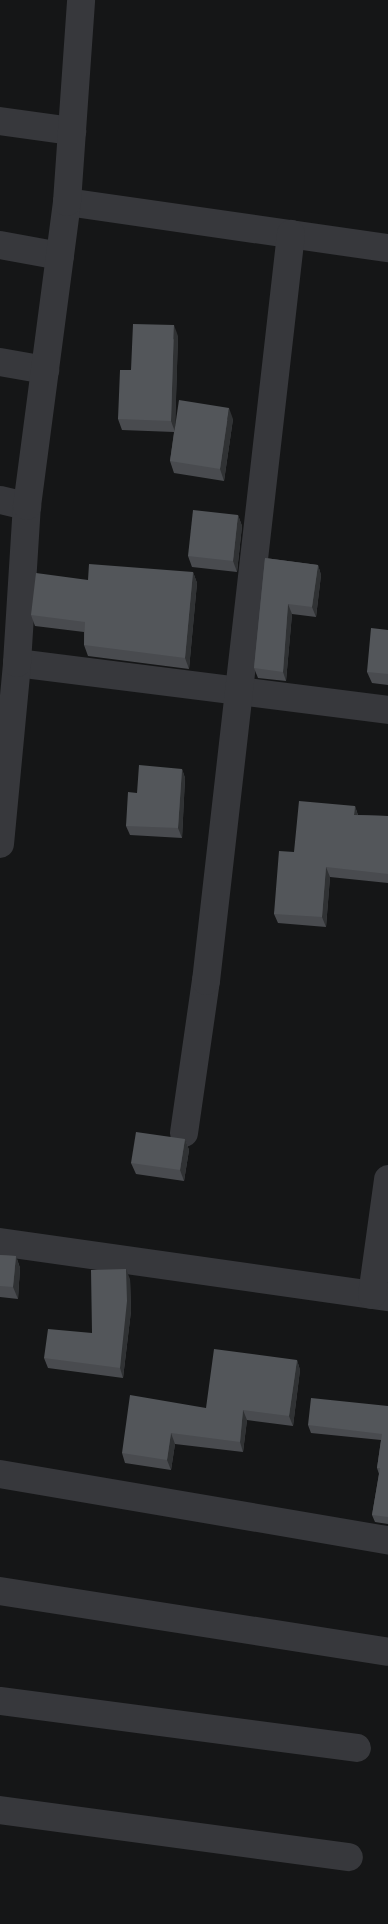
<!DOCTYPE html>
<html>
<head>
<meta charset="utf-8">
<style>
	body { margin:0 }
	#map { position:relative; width:388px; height:1924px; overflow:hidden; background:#151617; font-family:Helvetica,sans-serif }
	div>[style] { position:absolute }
	.minor>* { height:28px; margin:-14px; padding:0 14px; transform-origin:14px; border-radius:14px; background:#37383c }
	.wall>* { inset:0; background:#494b4f }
	.shaded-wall>* { inset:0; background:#303234 }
	.building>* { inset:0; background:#53565a }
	span { translate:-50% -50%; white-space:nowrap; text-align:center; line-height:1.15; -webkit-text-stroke:4px #101112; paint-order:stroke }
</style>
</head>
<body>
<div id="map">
	<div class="minor">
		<i style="left:0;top:121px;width:73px;rotate:7.9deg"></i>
		<i style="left:67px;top:202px;width:324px;rotate:8.2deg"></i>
		<i style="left:0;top:245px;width:61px;rotate:10.4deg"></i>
		<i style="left:0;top:362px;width:46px;rotate:10.1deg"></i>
		<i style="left:0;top:500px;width:28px;rotate:13deg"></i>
		<i style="left:17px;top:663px;width:374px;rotate:7.2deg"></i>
		<i style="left:0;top:844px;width:182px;rotate:-84.6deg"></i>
		<i style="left:17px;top:663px;width:157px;rotate:-86.4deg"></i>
		<i style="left:27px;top:506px;width:307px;rotate:-82.5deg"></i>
		<i style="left:67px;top:202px;width:202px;rotate:-86deg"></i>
		<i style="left:184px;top:1133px;width:154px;rotate:-81.8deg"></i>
		<i style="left:206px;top:981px;width:752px;rotate:-83.51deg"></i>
		<i style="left:0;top:1242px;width:392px;rotate:8.1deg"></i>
		<i style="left:372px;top:1295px;width:117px;rotate:-82.1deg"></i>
		<i style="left:0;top:1474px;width:394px;rotate:9.7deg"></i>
		<i style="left:0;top:1591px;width:393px;rotate:8.9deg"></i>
		<i style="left:0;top:1701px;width:360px;rotate:7.5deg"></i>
		<i style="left:0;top:1810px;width:352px;rotate:7.7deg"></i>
	</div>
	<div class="wall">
		<i style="clip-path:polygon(178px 336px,175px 427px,233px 419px,224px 481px,174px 473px,170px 461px,174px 432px,122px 430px,118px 419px,131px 370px)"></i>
		<i style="clip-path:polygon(238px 515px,242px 526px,237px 572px,192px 567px,188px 556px)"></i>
		<i style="clip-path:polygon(265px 558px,318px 565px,321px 575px,316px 617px,292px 614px,286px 681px,258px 678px,254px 668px)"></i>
		<i style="clip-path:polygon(193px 572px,197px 583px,189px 669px,88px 656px,84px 645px,84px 632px,35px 626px,31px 615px,88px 580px)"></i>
		<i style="clip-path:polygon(388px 630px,388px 685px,372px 683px,367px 672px)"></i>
		<i style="clip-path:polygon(182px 769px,185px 778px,182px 838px,130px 835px,126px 826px,137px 793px)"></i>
		<i style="clip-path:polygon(355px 806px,358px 815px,388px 816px,388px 883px,330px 877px,326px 927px,278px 923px,274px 914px,294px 852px)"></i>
		<i style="clip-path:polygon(185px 1139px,189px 1150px,184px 1181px,136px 1174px,131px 1163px)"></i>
		<i style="clip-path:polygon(0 1255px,16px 1256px,20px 1268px,18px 1299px,0 1297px)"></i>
		<i style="clip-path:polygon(130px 1279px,131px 1311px,123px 1378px,48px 1368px,44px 1358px,92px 1333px)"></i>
		<i style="clip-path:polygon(297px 1360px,300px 1370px,293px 1426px,247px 1420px,243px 1452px,175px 1444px,171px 1470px,125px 1463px,122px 1453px)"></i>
		<i style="clip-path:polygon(388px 1406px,388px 1524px,375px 1522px,372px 1515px,379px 1474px,377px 1468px,381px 1440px,311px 1433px,308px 1425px)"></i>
	</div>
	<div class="shaded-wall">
		<i style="clip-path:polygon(174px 325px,178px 336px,175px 432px,171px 421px)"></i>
		<i style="clip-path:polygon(229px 408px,233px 419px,224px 481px,220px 469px)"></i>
		<i style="clip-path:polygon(238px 515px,242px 526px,237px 572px,233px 561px)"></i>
		<i style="clip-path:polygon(318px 565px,321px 575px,316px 617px,312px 607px)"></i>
		<i style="clip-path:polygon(193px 572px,197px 583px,189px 669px,185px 658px)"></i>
		<i style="clip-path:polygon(288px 604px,292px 614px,286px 681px,283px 672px)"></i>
		<i style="clip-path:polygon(182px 769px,185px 778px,182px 838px,178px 828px)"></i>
		<i style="clip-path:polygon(355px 806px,358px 816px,354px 815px)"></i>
		<i style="clip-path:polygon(326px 867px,330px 877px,326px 927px,322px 917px)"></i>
		<i style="clip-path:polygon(185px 1139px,189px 1150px,184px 1181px,180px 1170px)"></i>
		<i style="clip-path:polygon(16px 1256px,20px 1268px,18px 1299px,13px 1287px)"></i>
		<i style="clip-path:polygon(126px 1269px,130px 1279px,131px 1311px,123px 1378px,120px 1368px)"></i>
		<i style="clip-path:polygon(297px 1360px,300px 1370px,293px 1426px,289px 1416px)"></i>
		<i style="clip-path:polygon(243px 1410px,247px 1420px,243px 1452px,240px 1442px)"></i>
		<i style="clip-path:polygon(171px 1433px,175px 1444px,171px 1470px,167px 1460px)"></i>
	</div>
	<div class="building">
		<i style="clip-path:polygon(133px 324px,174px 325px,171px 421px,118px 419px,120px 370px,131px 370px)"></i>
		<i style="clip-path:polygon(179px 400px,229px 408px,220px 469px,170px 461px)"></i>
		<i style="clip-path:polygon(193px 510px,238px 515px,233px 561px,188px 556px)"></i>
		<i style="clip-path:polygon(265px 558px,318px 565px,312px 607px,288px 604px,283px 672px,254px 668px)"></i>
		<i style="clip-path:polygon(89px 564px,193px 572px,185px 658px,84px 645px,85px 622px,31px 615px,36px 573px,88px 580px)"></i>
		<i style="clip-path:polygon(371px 628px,388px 630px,388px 674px,367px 672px)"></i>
		<i style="clip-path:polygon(139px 765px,182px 769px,178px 828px,126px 826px,128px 792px,137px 793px)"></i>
		<i style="clip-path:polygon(299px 801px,355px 806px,354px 815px,388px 816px,388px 874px,326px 867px,322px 917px,274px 914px,279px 851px,294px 852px)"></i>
		<i style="clip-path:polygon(136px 1132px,185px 1139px,180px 1170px,131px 1163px)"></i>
		<i style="clip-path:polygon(0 1255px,16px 1256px,13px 1287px,0 1286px)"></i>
		<i style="clip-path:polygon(126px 1269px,127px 1301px,120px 1368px,44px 1358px,48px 1329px,92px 1333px,91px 1270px)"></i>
		<i style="clip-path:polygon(214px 1349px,297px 1360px,289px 1416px,243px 1410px,240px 1442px,171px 1433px,167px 1460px,122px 1453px,130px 1395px,206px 1408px)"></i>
		<i style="clip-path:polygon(311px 1398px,388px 1406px,388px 1517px,372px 1515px,380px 1468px,377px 1468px,382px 1434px,308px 1425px)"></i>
	</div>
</div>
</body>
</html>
